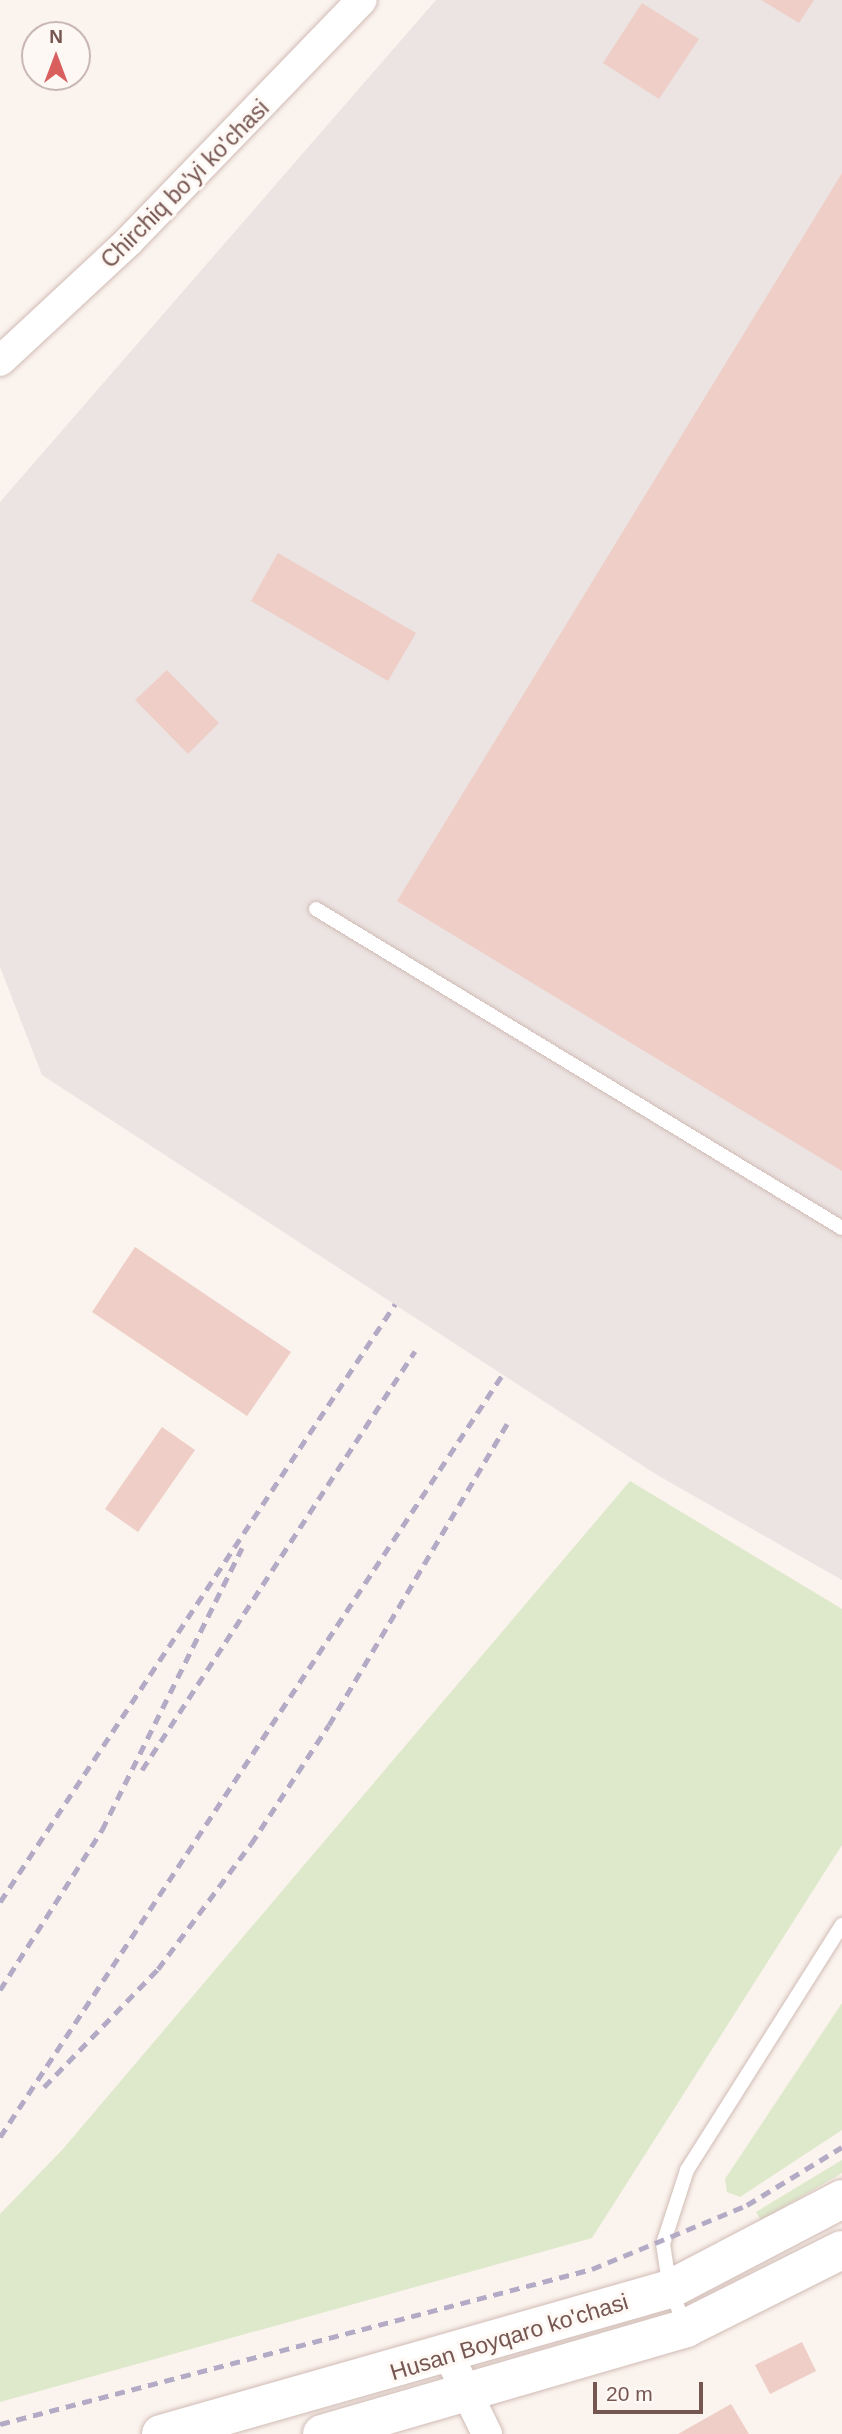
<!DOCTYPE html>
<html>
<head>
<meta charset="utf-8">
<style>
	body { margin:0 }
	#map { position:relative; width:842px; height:2434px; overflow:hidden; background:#fbf3ed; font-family:Arial,sans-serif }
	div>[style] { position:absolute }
	.industrial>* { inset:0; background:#ece4e2 }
	.green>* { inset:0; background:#dee9cc }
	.building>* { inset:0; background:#eecec7 }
	.roads { filter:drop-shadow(0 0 2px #d0bbb5) drop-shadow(0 0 2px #d0bbb5) }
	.lane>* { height:14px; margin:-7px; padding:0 7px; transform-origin:7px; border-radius:7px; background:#fff }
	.street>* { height:30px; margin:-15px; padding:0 15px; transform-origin:15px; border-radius:15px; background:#fff }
	.secondary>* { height:38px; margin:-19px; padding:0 19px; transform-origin:19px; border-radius:19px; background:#fff }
	.rail>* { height:5px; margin-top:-2.5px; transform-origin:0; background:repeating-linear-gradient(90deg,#b3abc6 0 10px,transparent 0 17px) }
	span { translate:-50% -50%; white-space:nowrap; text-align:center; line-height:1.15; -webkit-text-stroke:6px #fef8f4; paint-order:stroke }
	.street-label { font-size:23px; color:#765651 }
	.north { position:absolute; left:21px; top:21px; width:70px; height:70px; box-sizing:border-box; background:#fef8f4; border:2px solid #c8b7b3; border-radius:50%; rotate:0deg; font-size:19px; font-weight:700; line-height:28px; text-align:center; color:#765651 }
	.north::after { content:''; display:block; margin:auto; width:24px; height:32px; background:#d95f5e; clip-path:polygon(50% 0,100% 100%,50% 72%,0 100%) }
	.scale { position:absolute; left:593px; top:2382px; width:110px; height:32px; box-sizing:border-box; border:4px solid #765651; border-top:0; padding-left:9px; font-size:21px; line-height:24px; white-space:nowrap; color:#765651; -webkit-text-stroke:5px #fef8f4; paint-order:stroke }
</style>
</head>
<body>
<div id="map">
	<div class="industrial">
		<i style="clip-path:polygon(436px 0,842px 0,842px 1580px,657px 1475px,42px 1075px,0 967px,0 502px)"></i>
	</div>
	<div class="green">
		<i style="clip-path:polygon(630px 1481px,842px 1609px,842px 1845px,592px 2238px,0 2402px,0 2214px,63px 2149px)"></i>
		<i style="clip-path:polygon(842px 2003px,842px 2130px,740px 2197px,727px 2192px,725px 2179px)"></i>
		<i style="clip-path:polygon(842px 2160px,842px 2173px,761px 2220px,756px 2212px)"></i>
	</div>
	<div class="building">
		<i style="clip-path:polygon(761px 0,814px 0,799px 23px)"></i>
		<i style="clip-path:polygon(642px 3px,699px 39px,659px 99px,603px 63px)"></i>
		<i style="clip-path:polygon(842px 173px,842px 1171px,397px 901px)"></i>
		<i style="clip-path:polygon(278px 553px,416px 633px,388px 681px,251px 601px)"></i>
		<i style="clip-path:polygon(167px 670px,219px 723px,188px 754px,135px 700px)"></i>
		<i style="clip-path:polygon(135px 1247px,291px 1352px,247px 1416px,92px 1312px)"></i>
		<i style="clip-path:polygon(162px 1427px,195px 1450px,138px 1532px,105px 1509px)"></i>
		<i style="clip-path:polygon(802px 2342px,816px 2371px,770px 2394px,755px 2365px)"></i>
		<i style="clip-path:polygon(731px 2404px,749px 2434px,678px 2434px)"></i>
	</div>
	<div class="roads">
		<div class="lane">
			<i style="left:316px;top:909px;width:615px;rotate:31.24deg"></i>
			<i style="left:686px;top:2327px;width:41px;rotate:-112.8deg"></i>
			<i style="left:670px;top:2289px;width:46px;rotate:-98.8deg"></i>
			<i style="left:663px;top:2244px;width:78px;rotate:-72deg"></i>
			<i style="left:687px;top:2170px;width:290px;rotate:-57.7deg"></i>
		</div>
		<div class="street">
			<i style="left:0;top:361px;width:176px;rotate:-42.9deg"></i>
			<i style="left:129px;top:241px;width:335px;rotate:-46deg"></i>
			<i style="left:449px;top:2356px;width:87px;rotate:64deg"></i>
		</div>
		<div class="secondary">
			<i style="left:161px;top:2434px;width:529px;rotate:-15.9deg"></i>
			<i style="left:670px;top:2289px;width:194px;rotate:-27.6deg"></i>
			<i style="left:322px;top:2434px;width:379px;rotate:-16.2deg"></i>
			<i style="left:686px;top:2328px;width:174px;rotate:-26.6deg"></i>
		</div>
	</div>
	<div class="rail">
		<i style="left:142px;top:1770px;width:500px;rotate:-56.91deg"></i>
		<i style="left:0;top:1902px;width:717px;rotate:-56.55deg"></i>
		<i style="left:0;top:1990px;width:190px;rotate:-57.5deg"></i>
		<i style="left:102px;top:1830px;width:315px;rotate:-63.6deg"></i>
		<i style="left:44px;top:2087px;width:164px;rotate:-46deg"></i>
		<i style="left:158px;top:1969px;width:156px;rotate:-53.4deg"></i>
		<i style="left:251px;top:1844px;width:142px;rotate:-56.8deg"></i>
		<i style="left:329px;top:1725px;width:350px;rotate:-59.4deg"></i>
		<i style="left:0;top:2137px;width:914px;rotate:-56.61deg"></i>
		<i style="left:0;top:2424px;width:612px;rotate:-14.67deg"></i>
		<i style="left:592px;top:2269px;width:168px;rotate:-22.4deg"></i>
		<i style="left:747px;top:2205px;width:111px;rotate:-31.4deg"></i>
	</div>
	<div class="street-label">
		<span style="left:185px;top:184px;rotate:-45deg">Chirchiq bo'yi ko'chasi</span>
		<span style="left:509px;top:2337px;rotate:-17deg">Husan Boyqaro ko'chasi</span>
	</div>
	<div class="north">N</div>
	<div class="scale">20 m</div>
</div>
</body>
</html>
